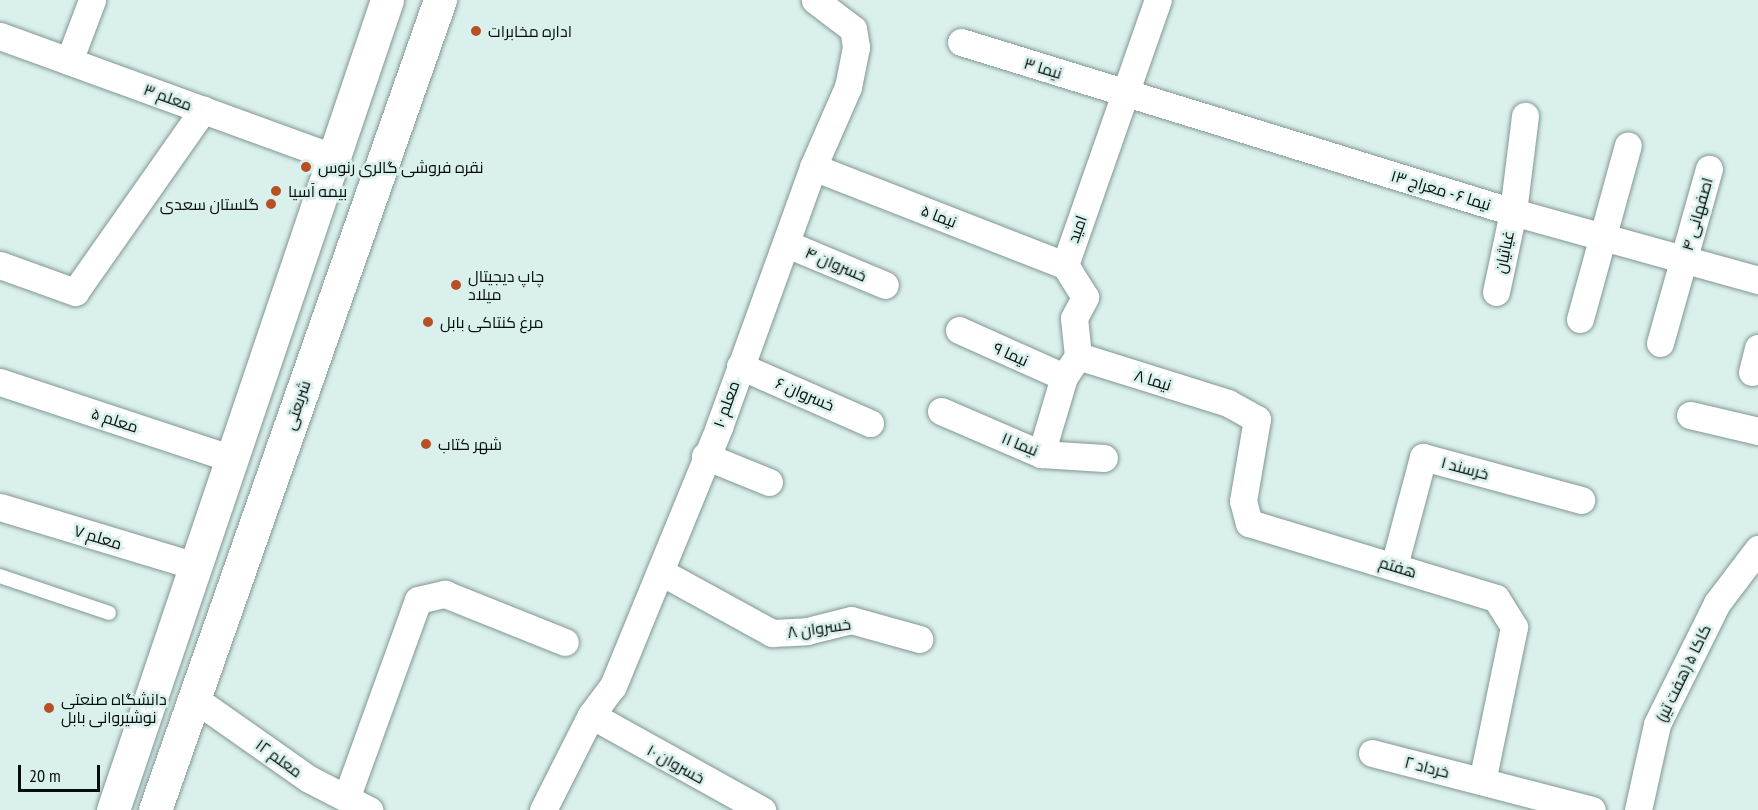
<!DOCTYPE html>
<html>
<head>
<meta charset="utf-8">
<style>
	body { margin:0 }
	#map { position:relative; width:1758px; height:810px; overflow:hidden; background:#daf0ec; font-family:"PT Sans Narrow",Cairo,sans-serif }
	div>[style] { position:absolute }
	.roads { filter:drop-shadow(0 0 2px #829793) drop-shadow(0 0 2px #829793) }
	.lane>* { height:14px; margin:-7px; padding:0 7px; transform-origin:7px; border-radius:7px; background:#fff }
	.street>* { height:27px; margin:-13.5px; padding:0 13.5px; transform-origin:13.5px; border-radius:13.5px; background:#fff }
	.primary>* { height:33px; margin:-16.5px; padding:0 16.5px; transform-origin:16.5px; border-radius:16.5px; background:#fff }
	.dots>* { width:16px; height:16px; translate:-50% -50%; box-sizing:border-box; border:3px solid #daf0ec; border-radius:50% }
	span { translate:-50% -50%; white-space:nowrap; text-align:center; line-height:1.15; -webkit-text-stroke:5px #daf0ec; paint-order:stroke }
	.poi-label { font-size:16px; color:#060e0c }
	.left { translate:0 -50%; text-align:left }
	.right { translate:-100% -50%; text-align:right }
	.street-label { font-size:16px; color:#060e0c }
	.scale { position:absolute; left:18px; top:765px; width:82px; height:27px; box-sizing:border-box; border:3px solid #060e0c; border-top:0; padding-left:8px; font-size:18px; line-height:21px; white-space:nowrap; color:#060e0c; -webkit-text-stroke:4px #daf0ec; paint-order:stroke }
</style>
</head>
<body>
<div id="map">
	<div class="roads">
		<div class="lane">
			<i style="left:0;top:576px;width:115px;rotate:18.7deg"></i>
		</div>
		<div class="street">
			<i style="left:0;top:36px;width:357px;rotate:20deg"></i>
			<i style="left:961px;top:42px;width:578px;rotate:17.12deg"></i>
			<i style="left:1513px;top:212px;width:254px;rotate:15.5deg"></i>
			<i style="left:69px;top:61px;width:65px;rotate:-69.3deg"></i>
			<i style="left:813px;top:167px;width:270px;rotate:21.3deg"></i>
			<i style="left:787px;top:244px;width:106px;rotate:22.7deg"></i>
			<i style="left:0;top:265px;width:80px;rotate:19.8deg"></i>
			<i style="left:75px;top:292px;width:223px;rotate:-54.9deg"></i>
			<i style="left:1065px;top:265px;width:281px;rotate:-70.7deg"></i>
			<i style="left:1496px;top:292px;width:82px;rotate:-78deg"></i>
			<i style="left:1513px;top:212px;width:97px;rotate:-82.9deg"></i>
			<i style="left:1580px;top:319px;width:180px;rotate:-74.6deg"></i>
			<i style="left:959px;top:330px;width:115px;rotate:24.1deg"></i>
			<i style="left:1660px;top:343px;width:181px;rotate:-74.3deg"></i>
			<i style="left:1078px;top:356px;width:157px;rotate:17.4deg"></i>
			<i style="left:1228px;top:403px;width:33px;rotate:29deg"></i>
			<i style="left:1257px;top:419px;width:83px;rotate:99.7deg"></i>
			<i style="left:1243px;top:501px;width:23px;rotate:75deg"></i>
			<i style="left:1249px;top:523px;width:258px;rotate:16.9deg"></i>
			<i style="left:1496px;top:598px;width:34px;rotate:58deg"></i>
			<i style="left:1514px;top:627px;width:157px;rotate:101.7deg"></i>
			<i style="left:740px;top:366px;width:142px;rotate:23.7deg"></i>
			<i style="left:1752px;top:372px;width:25px;rotate:-76deg"></i>
			<i style="left:0;top:382px;width:242px;rotate:18.3deg"></i>
			<i style="left:941px;top:411px;width:109px;rotate:23.3deg"></i>
			<i style="left:1041px;top:454px;width:63px;rotate:3.6deg"></i>
			<i style="left:1690px;top:415px;width:70px;rotate:13.2deg"></i>
			<i style="left:1041px;top:454px;width:80px;rotate:-73.4deg"></i>
			<i style="left:1064px;top:377px;width:25px;rotate:-56deg"></i>
			<i style="left:1078px;top:356px;width:38px;rotate:-96deg"></i>
			<i style="left:1074px;top:318px;width:24px;rotate:-62deg"></i>
			<i style="left:1085px;top:297px;width:38px;rotate:-122deg"></i>
			<i style="left:705px;top:456px;width:69px;rotate:22.1deg"></i>
			<i style="left:0;top:507px;width:205px;rotate:16.8deg"></i>
			<i style="left:1394px;top:566px;width:113px;rotate:-75.1deg"></i>
			<i style="left:1423px;top:457px;width:164px;rotate:15.2deg"></i>
			<i style="left:661px;top:572px;width:127px;rotate:28.8deg"></i>
			<i style="left:772px;top:633px;width:35px;rotate:-3deg"></i>
			<i style="left:807px;top:631px;width:45px;rotate:-14deg"></i>
			<i style="left:851px;top:620px;width:71px;rotate:15.6deg"></i>
			<i style="left:195px;top:699px;width:139px;rotate:35.1deg"></i>
			<i style="left:309px;top:779px;width:68px;rotate:27.3deg"></i>
			<i style="left:591px;top:715px;width:196px;rotate:29.1deg"></i>
			<i style="left:1372px;top:753px;width:227px;rotate:14.5deg"></i>
			<i style="left:347px;top:796px;width:208px;rotate:-70.1deg"></i>
			<i style="left:418px;top:600px;width:28px;rotate:-13deg"></i>
			<i style="left:445px;top:594px;width:129px;rotate:21.8deg"></i>
			<i style="left:543px;top:810px;width:106px;rotate:-63.2deg"></i>
			<i style="left:591px;top:715px;width:36px;rotate:-53deg"></i>
			<i style="left:613px;top:686px;width:280px;rotate:-67.7deg"></i>
			<i style="left:719px;top:427px;width:276px;rotate:-70.1deg"></i>
			<i style="left:813px;top:167px;width:87px;rotate:-66.4deg"></i>
			<i style="left:848px;top:87px;width:41px;rotate:-78.7deg"></i>
			<i style="left:856px;top:47px;width:18px;rotate:-99deg"></i>
			<i style="left:853px;top:29px;width:48px;rotate:-142.7deg"></i>
			<i style="left:1638px;top:810px;width:88px;rotate:-77.5deg"></i>
			<i style="left:1657px;top:724px;width:135px;rotate:-63.6deg"></i>
			<i style="left:1717px;top:603px;width:68px;rotate:-52.8deg"></i>
		</div>
		<div class="primary">
			<i style="left:113px;top:810px;width:855px;rotate:-71.31deg"></i>
			<i style="left:155px;top:810px;width:859px;rotate:-70.62deg"></i>
		</div>
	</div>
	<div class="dots">
		<i style="left:476px;top:31px;background:#b75125"></i>
		<i style="left:306px;top:167px;background:#b75125"></i>
		<i style="left:276px;top:191px;background:#b75125"></i>
		<i style="left:271px;top:204px;background:#b75125"></i>
		<i style="left:456px;top:285px;background:#b75125"></i>
		<i style="left:428px;top:322px;background:#b75125"></i>
		<i style="left:426px;top:444px;background:#b75125"></i>
		<i style="left:49px;top:708px;background:#b75125"></i>
	</div>
	<div class="poi-label">
		<span class="left" style="left:488px;top:31px">اداره مخابرات</span>
		<span class="left" style="left:318px;top:167px">نقره فروشی گالری رنوس</span>
		<span class="left" style="left:288px;top:191px">بیمه آسیا</span>
		<span class="right" style="left:259px;top:204px">گلستان سعدی</span>
		<span class="left" style="left:468px;top:285px">چاپ دیجیتال<br>میلاد</span>
		<span class="left" style="left:440px;top:322px">مرغ کنتاکی بابل</span>
		<span class="left" style="left:438px;top:444px">شهر کتاب</span>
		<span class="left" style="left:61px;top:708px">دانشگاه صنعتی<br>نوشیروانی بابل</span>
	</div>
	<div class="street-label">
		<span style="left:1043px;top:68px;rotate:17deg">نیما ۳</span>
		<span style="left:168px;top:97px;rotate:20deg">معلم ۳</span>
		<span style="left:1441px;top:190px;rotate:17deg">نیما ۶ - معراج ۱۳</span>
		<span style="left:1697px;top:214px;rotate:-74deg">اصفهانی ۴</span>
		<span style="left:939px;top:216px;rotate:21deg">نیما ۵</span>
		<span style="left:1077px;top:229px;rotate:-70deg">امید</span>
		<span style="left:1504px;top:252px;rotate:-78deg">غیاثیان</span>
		<span style="left:836px;top:264px;rotate:23deg">خسروان ۴</span>
		<span style="left:1011px;top:354px;rotate:24deg">نیما ۹</span>
		<span style="left:1153px;top:380px;rotate:17deg">نیما ۸</span>
		<span style="left:805px;top:394px;rotate:23deg">خسروان ۶</span>
		<span style="left:726px;top:404px;rotate:-70deg">معلم ۱۰</span>
		<span style="left:297px;top:405px;rotate:-71deg">شریعتی</span>
		<span style="left:115px;top:420px;rotate:18deg">معلم ۵</span>
		<span style="left:1020px;top:444px;rotate:22deg">نیما ۱۱</span>
		<span style="left:1465px;top:468px;rotate:15deg">خرسند ۱</span>
		<span style="left:98px;top:537px;rotate:17deg">معلم ۷</span>
		<span style="left:1398px;top:567px;rotate:17deg">هفتم</span>
		<span style="left:819px;top:628px;rotate:-8deg">خسروان ۸</span>
		<span style="left:1683px;top:673px;rotate:-64deg">کاکا ۵ (هفت تیر)</span>
		<span style="left:279px;top:758px;rotate:36deg">معلم ۱۲</span>
		<span style="left:676px;top:764px;rotate:29deg">خسروان ۱۰</span>
		<span style="left:1427px;top:767px;rotate:14deg">خرداد ۲</span>
	</div>
	<div class="scale">20 m</div>
</div>
</body>
</html>
